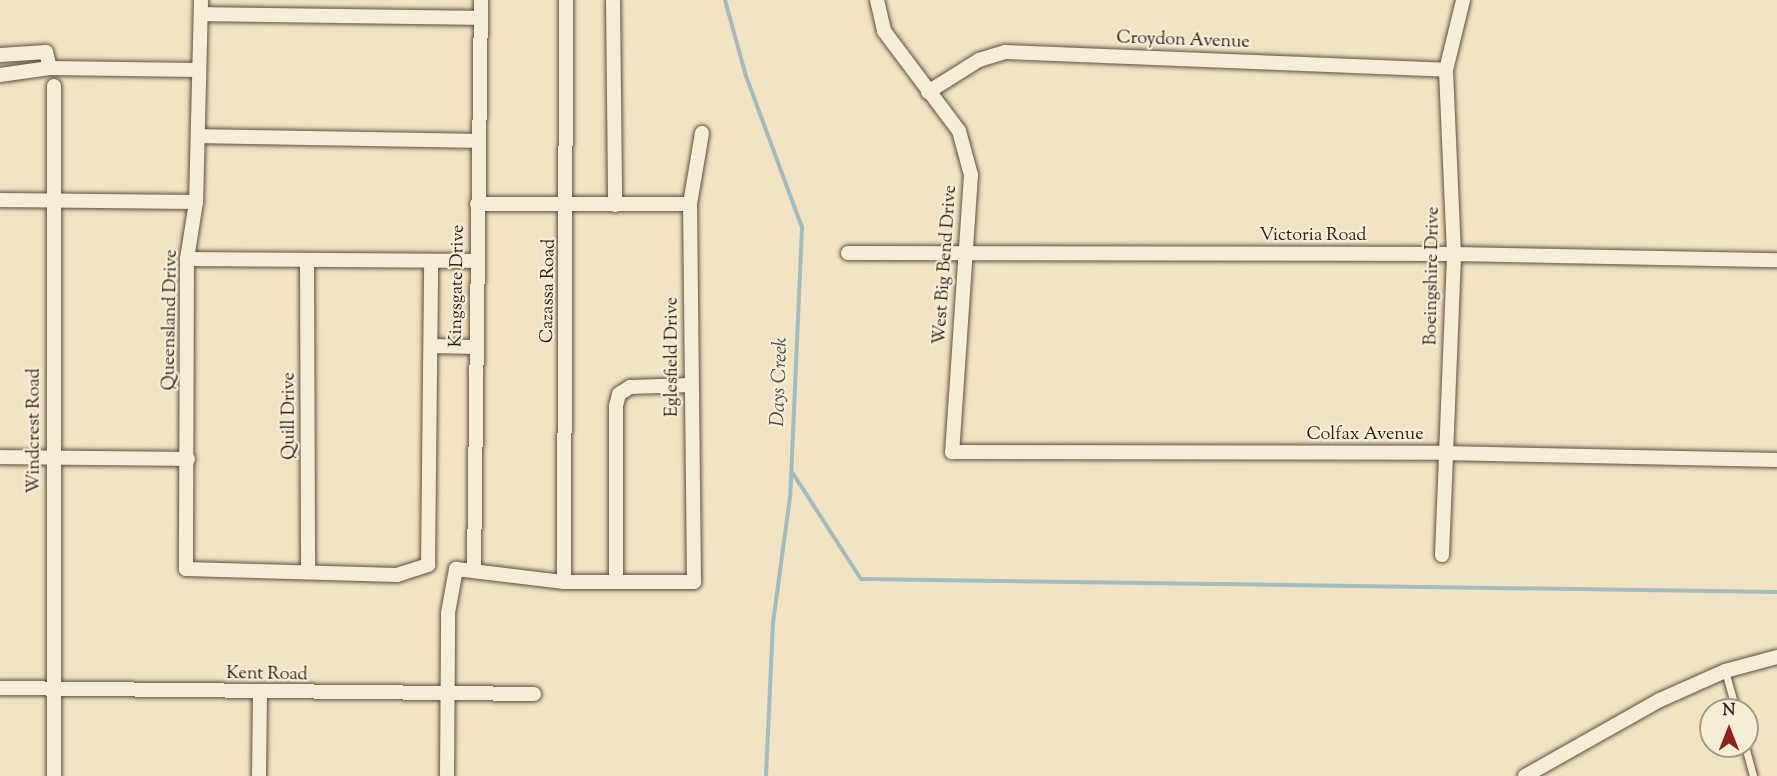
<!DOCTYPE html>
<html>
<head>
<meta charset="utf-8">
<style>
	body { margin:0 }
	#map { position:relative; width:1777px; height:776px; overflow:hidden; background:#f1e3c1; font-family:"Sorts Mill Goudy",serif }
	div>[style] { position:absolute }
	.stream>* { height:4px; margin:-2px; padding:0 2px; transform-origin:2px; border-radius:2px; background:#a1bbbf }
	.roads { filter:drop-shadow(0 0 2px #604f42) drop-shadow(0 0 2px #604f42) }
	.lane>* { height:7px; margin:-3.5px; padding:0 3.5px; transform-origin:3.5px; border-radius:3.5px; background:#f6edd7 }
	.street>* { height:14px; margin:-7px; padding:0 7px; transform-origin:7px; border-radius:7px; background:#f6edd7 }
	span { translate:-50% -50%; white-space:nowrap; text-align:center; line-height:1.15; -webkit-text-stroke:4.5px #f6edd7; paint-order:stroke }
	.street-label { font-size:18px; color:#2f1e18 }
	.water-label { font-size:20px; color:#514d4a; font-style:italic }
	.north { position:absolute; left:1699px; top:698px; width:60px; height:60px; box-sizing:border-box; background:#f6edd7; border:2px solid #a69a8b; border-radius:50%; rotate:0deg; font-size:16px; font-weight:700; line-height:24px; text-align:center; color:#2f1e18 }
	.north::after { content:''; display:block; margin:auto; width:21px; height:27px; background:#8f2418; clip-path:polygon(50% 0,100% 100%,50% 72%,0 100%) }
</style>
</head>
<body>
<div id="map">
	<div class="stream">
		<i style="left:725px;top:0;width:79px;rotate:74.6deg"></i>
		<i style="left:746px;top:76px;width:161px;rotate:69.7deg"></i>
		<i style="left:802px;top:227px;width:270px;rotate:92.5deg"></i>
		<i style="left:790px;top:497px;width:126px;rotate:97.7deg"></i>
		<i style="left:773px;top:622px;width:154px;rotate:92.6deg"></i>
		<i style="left:792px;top:472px;width:127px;rotate:57.2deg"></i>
		<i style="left:861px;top:579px;width:916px;rotate:0.81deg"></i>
	</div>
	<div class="roads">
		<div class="lane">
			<i style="left:1725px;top:671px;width:41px;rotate:74.2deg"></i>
			<i style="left:1745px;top:746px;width:31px;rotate:75deg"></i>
		</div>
		<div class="street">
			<i style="left:201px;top:0;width:202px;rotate:91.4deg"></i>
			<i style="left:196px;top:202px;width:58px;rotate:99deg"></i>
			<i style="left:187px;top:259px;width:310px;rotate:90.2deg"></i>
			<i style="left:186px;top:569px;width:211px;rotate:1.6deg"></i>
			<i style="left:397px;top:575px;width:33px;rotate:-18deg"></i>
			<i style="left:428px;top:565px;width:304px;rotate:-89.4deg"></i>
			<i style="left:613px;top:0;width:205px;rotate:89.4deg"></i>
			<i style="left:877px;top:0;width:32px;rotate:77deg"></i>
			<i style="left:884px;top:31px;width:125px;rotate:53.1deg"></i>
			<i style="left:959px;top:131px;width:46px;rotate:74.7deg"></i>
			<i style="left:971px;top:175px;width:278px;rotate:93.9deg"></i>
			<i style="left:952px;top:452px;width:493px;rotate:0.1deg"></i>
			<i style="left:1445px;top:453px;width:332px;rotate:1.2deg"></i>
			<i style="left:201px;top:14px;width:279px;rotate:0.8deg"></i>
			<i style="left:0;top:55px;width:46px;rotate:-3.7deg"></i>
			<i style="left:46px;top:52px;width:16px;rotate:76deg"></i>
			<i style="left:0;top:75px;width:50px;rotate:-8deg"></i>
			<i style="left:50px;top:68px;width:148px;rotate:0.8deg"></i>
			<i style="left:54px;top:86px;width:690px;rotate:90deg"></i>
			<i style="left:928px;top:92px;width:60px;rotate:-32.1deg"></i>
			<i style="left:979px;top:60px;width:28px;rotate:-17deg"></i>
			<i style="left:1006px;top:52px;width:440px;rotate:2.3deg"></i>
			<i style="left:198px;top:136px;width:280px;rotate:1deg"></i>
			<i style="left:0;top:200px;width:196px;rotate:0.6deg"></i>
			<i style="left:477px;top:204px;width:213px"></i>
			<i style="left:848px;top:253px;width:606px;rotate:0.09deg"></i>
			<i style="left:1454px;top:254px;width:323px;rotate:1.1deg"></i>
			<i style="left:187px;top:259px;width:289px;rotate:0.4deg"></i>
			<i style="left:307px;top:260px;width:312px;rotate:89.8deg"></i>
			<i style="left:431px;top:346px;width:44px;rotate:1.3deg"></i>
			<i style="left:0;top:457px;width:188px;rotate:0.6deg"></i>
			<i style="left:1442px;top:555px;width:301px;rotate:-87.7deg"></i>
			<i style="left:1454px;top:254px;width:184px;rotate:-92.5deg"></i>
			<i style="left:1446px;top:70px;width:72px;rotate:-76.3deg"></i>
			<i style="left:474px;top:571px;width:571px;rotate:-89.3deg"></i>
			<i style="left:616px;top:581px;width:175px;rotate:-90deg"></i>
			<i style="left:616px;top:406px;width:12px;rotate:-76deg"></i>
			<i style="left:619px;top:394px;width:13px;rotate:-32deg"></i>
			<i style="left:630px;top:387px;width:61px;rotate:-1.9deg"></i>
			<i style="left:564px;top:582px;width:582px;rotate:-89.8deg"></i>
			<i style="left:0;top:688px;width:534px;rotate:0.64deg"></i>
			<i style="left:259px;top:776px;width:83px;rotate:-89.3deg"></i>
			<i style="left:447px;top:776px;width:163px;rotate:-89.6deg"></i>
			<i style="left:448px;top:613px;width:45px;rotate:-79.7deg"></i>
			<i style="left:456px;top:569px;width:109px;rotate:6.9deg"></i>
			<i style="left:564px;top:582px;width:130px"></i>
			<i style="left:694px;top:582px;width:378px;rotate:-90.6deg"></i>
			<i style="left:690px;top:204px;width:72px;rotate:-80.4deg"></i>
			<i style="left:1525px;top:776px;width:155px;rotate:-29.4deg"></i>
			<i style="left:1660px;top:700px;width:71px;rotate:-24deg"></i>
			<i style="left:1725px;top:671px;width:54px;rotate:-15.1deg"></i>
		</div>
	</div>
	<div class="street-label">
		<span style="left:1183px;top:41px;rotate:2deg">Croydon Avenue</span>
		<span style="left:1313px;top:236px">Victoria Road</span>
		<span style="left:946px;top:265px;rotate:-86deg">West Big Bend Drive</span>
		<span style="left:1433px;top:276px;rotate:-89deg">Boeingshire Drive</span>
		<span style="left:458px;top:286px;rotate:-89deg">Kingsgate Drive</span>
		<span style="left:549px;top:291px;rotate:-89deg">Cazassa Road</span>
		<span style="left:171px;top:320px;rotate:-89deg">Queensland Drive</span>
		<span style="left:673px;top:357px;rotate:-90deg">Eglesfield Drive</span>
		<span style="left:290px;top:416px;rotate:-90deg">Quill Drive</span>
		<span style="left:35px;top:431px;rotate:-90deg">Windcrest Road</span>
		<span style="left:1365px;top:435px">Colfax Avenue</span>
		<span style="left:267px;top:675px;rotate:1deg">Kent Road</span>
	</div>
	<div class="water-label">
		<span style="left:780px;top:382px;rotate:-88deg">Days Creek</span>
	</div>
	<div class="north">N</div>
</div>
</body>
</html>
